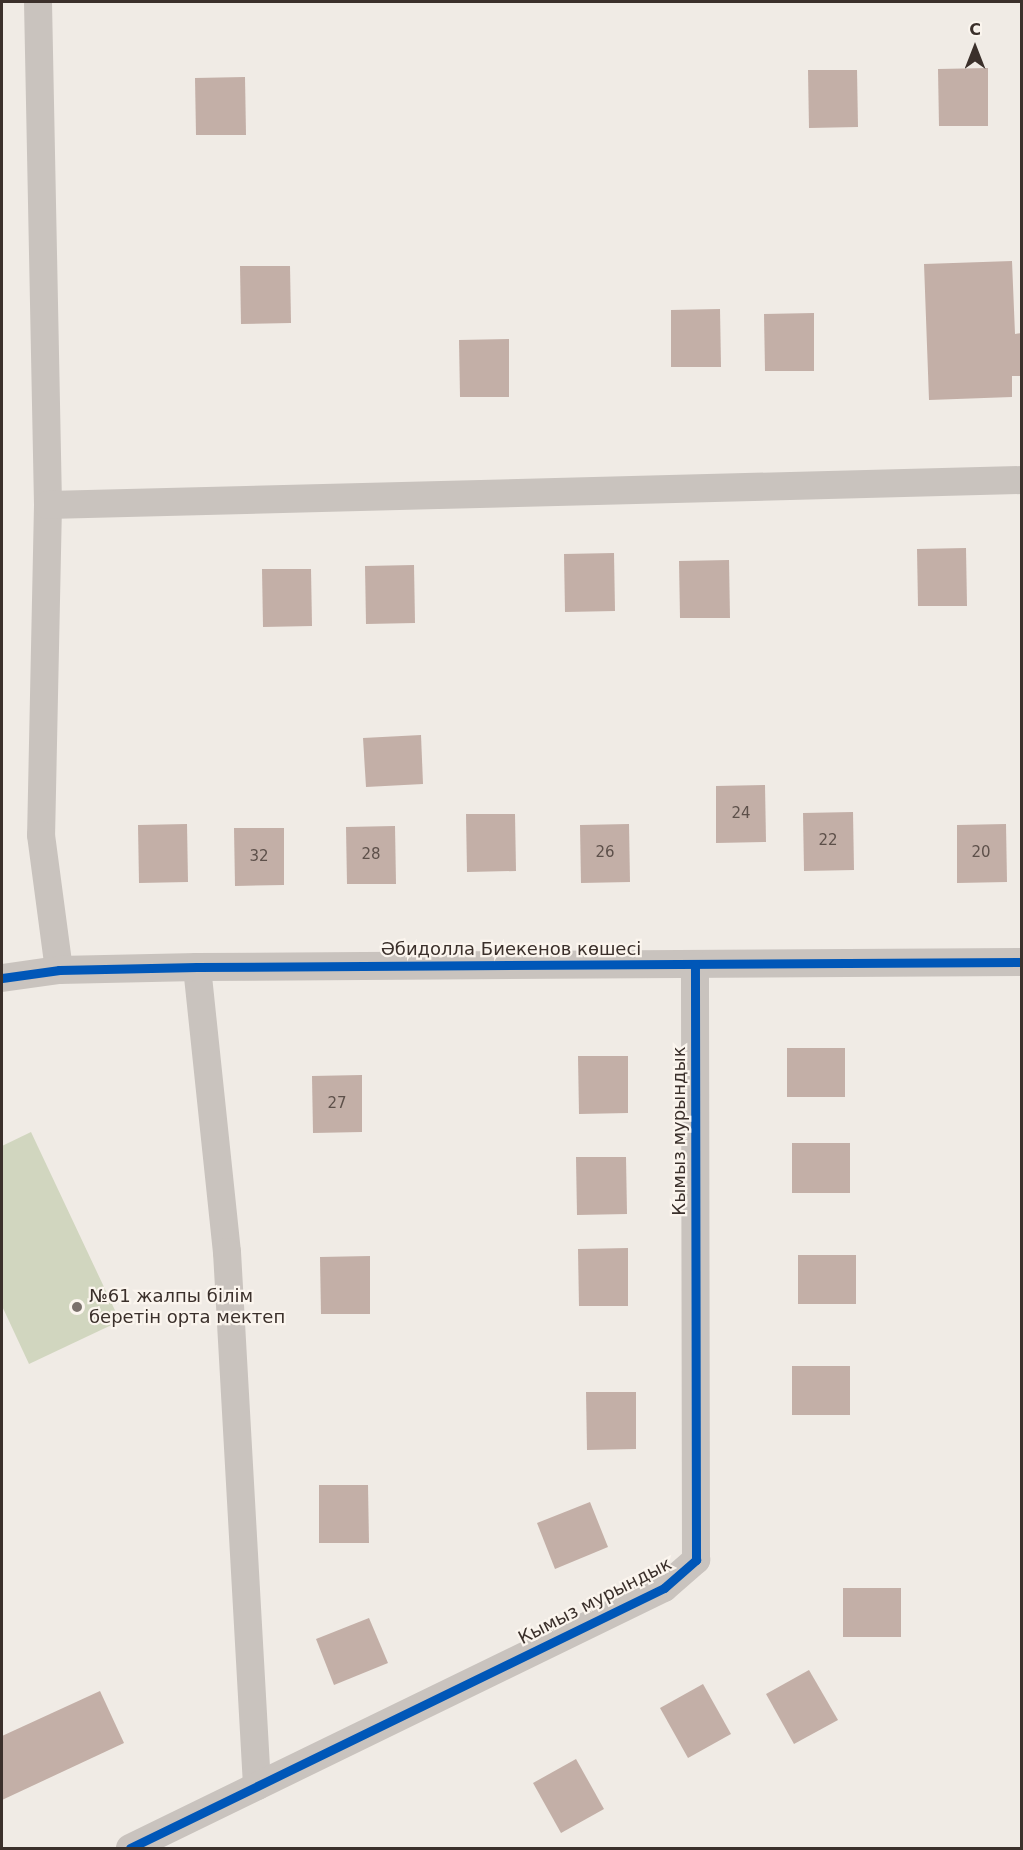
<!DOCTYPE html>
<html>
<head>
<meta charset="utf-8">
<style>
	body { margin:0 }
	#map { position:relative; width:1023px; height:1850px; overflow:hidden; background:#f0ebe5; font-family:"DejaVu Sans",sans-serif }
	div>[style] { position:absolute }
	.green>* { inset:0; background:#d1d6bf }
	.building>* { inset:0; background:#c3afa7 }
	.street>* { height:28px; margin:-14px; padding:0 14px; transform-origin:14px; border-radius:14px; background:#c9c3be }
	.cycleway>* { height:9px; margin:-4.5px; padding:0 4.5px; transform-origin:4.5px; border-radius:4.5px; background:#0057b8 }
	.dots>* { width:16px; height:16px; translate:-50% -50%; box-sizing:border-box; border:3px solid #fbf5ee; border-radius:50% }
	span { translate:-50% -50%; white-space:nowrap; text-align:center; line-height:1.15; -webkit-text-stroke:4.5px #fbf5ee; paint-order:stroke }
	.number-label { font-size:15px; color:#5d504a }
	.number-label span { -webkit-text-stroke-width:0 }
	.street-label { font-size:18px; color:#3b302b }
	.poi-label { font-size:18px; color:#3b302b }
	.left { translate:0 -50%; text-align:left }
	.frame { position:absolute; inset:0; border:3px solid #3b302b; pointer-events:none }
	.north { position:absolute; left:945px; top:18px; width:60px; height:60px; -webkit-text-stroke:4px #fbf5ee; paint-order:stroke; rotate:0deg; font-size:16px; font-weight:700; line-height:24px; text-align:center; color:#3b302b }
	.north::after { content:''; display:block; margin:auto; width:21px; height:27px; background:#3b302b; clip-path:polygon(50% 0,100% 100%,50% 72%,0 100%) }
</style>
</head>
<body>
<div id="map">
	<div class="green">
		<i style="clip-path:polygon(31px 1132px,120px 1321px,29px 1364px,2px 1306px,2px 1146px)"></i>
	</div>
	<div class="building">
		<i style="clip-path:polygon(988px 68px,988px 126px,939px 126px,938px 69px)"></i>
		<i style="clip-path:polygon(808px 70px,857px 70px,858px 127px,809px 128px)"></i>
		<i style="clip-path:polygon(245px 77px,246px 135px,196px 135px,195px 78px)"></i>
		<i style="clip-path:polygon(1012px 261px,1015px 334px,1022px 333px,1022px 376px,1012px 376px,1012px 397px,929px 400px,924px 264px)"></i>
		<i style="clip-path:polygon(240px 266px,290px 266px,291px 323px,241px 324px)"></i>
		<i style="clip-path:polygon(720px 309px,721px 367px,671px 367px,671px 310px)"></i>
		<i style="clip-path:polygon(814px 313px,814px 371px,765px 371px,764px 314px)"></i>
		<i style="clip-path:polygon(509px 339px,509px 397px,460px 397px,459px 340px)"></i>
		<i style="clip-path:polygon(966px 548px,967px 606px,918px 606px,917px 549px)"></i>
		<i style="clip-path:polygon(614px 553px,615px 611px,565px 612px,564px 554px)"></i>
		<i style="clip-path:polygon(729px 560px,730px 618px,680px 618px,679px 561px)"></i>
		<i style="clip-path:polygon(414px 565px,415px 623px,366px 624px,365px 566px)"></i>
		<i style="clip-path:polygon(262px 569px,311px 569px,312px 626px,263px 627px)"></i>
		<i style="clip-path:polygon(421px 735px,423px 784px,366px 787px,363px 738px)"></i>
		<i style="clip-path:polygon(765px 785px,766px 842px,716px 843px,716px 786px)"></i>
		<i style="clip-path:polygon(853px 812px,854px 870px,804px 871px,803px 813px)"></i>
		<i style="clip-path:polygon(466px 814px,515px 814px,516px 871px,467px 872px)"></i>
		<i style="clip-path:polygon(187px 824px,188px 882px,139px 883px,138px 825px)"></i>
		<i style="clip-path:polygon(629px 824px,630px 882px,581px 883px,580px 825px)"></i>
		<i style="clip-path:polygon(1006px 824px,1007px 882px,957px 883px,957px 825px)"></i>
		<i style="clip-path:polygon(395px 826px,396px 884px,347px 884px,346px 827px)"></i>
		<i style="clip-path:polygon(234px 828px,284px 828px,284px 885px,235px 886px)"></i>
		<i style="clip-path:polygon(787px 1048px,845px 1048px,845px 1097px,787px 1097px)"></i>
		<i style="clip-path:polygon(578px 1056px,628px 1056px,628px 1113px,579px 1114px)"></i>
		<i style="clip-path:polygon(362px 1075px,362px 1132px,313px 1133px,312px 1076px)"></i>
		<i style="clip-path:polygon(792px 1143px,850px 1143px,850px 1193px,792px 1193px)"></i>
		<i style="clip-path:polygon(576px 1157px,626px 1157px,627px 1214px,577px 1215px)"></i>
		<i style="clip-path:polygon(628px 1248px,628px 1306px,579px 1306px,578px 1249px)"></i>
		<i style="clip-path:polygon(798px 1255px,856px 1255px,856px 1304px,798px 1304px)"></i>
		<i style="clip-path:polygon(370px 1256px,370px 1314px,321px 1314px,320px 1257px)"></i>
		<i style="clip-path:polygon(792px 1366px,850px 1366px,850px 1415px,792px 1415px)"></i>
		<i style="clip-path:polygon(586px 1392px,636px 1392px,636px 1449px,587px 1450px)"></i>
		<i style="clip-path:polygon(319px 1485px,368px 1485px,369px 1543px,319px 1543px)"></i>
		<i style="clip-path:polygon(590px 1502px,608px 1547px,555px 1569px,537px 1523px)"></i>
		<i style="clip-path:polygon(843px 1588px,901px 1588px,901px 1637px,843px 1637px)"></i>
		<i style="clip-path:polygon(369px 1618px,388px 1663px,334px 1685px,316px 1639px)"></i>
		<i style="clip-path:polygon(809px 1670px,838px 1720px,794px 1744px,766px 1694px)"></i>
		<i style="clip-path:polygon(703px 1684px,731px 1734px,688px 1758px,660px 1708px)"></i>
		<i style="clip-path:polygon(100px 1691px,124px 1743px,2px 1800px,2px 1736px)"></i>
		<i style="clip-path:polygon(576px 1759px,604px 1809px,561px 1833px,533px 1783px)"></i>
	</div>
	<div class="street">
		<i style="left:38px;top:2px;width:503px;rotate:88.86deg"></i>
		<i style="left:48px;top:505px;width:330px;rotate:91.2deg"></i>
		<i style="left:41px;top:835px;width:136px;rotate:82.4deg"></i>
		<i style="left:48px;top:505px;width:974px;rotate:-1.47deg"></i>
		<i style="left:197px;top:967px;width:287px;rotate:84deg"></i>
		<i style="left:227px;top:1252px;width:535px;rotate:86.78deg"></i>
		<i style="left:2px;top:978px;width:58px;rotate:-8deg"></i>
		<i style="left:59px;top:970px;width:138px;rotate:-1.2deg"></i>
		<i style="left:197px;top:967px;width:825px;rotate:-0.35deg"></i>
		<i style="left:130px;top:1848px;width:594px;rotate:-25.96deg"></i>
		<i style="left:664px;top:1588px;width:43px;rotate:-41.2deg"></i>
		<i style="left:696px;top:1560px;width:596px;rotate:-90.1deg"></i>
	</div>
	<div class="cycleway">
		<i style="left:2px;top:978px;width:58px;rotate:-8deg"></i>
		<i style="left:59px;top:970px;width:138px;rotate:-1.2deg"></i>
		<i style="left:197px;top:967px;width:825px;rotate:-0.35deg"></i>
		<i style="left:130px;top:1848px;width:594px;rotate:-25.96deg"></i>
		<i style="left:664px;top:1588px;width:43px;rotate:-41.2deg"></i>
		<i style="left:696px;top:1560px;width:596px;rotate:-90.1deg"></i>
	</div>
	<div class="dots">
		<i style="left:77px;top:1307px;background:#7a716c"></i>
	</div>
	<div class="number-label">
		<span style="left:741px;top:814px">24</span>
		<span style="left:828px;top:841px">22</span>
		<span style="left:605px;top:853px">26</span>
		<span style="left:981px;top:853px">20</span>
		<span style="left:371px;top:855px">28</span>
		<span style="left:259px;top:857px">32</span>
		<span style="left:337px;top:1104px">27</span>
	</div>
	<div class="street-label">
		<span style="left:511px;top:949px">Әбидолла Биекенов көшесі</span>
		<span style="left:679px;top:1131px;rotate:-90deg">Кымыз мурындык</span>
		<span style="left:595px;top:1601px;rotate:-27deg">Кымыз мурындык</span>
	</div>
	<div class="poi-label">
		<span class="left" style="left:89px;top:1307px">№61 жалпы білім<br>беретін орта мектеп</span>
	</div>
	<div class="frame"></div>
	<div class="north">С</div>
</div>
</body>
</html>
